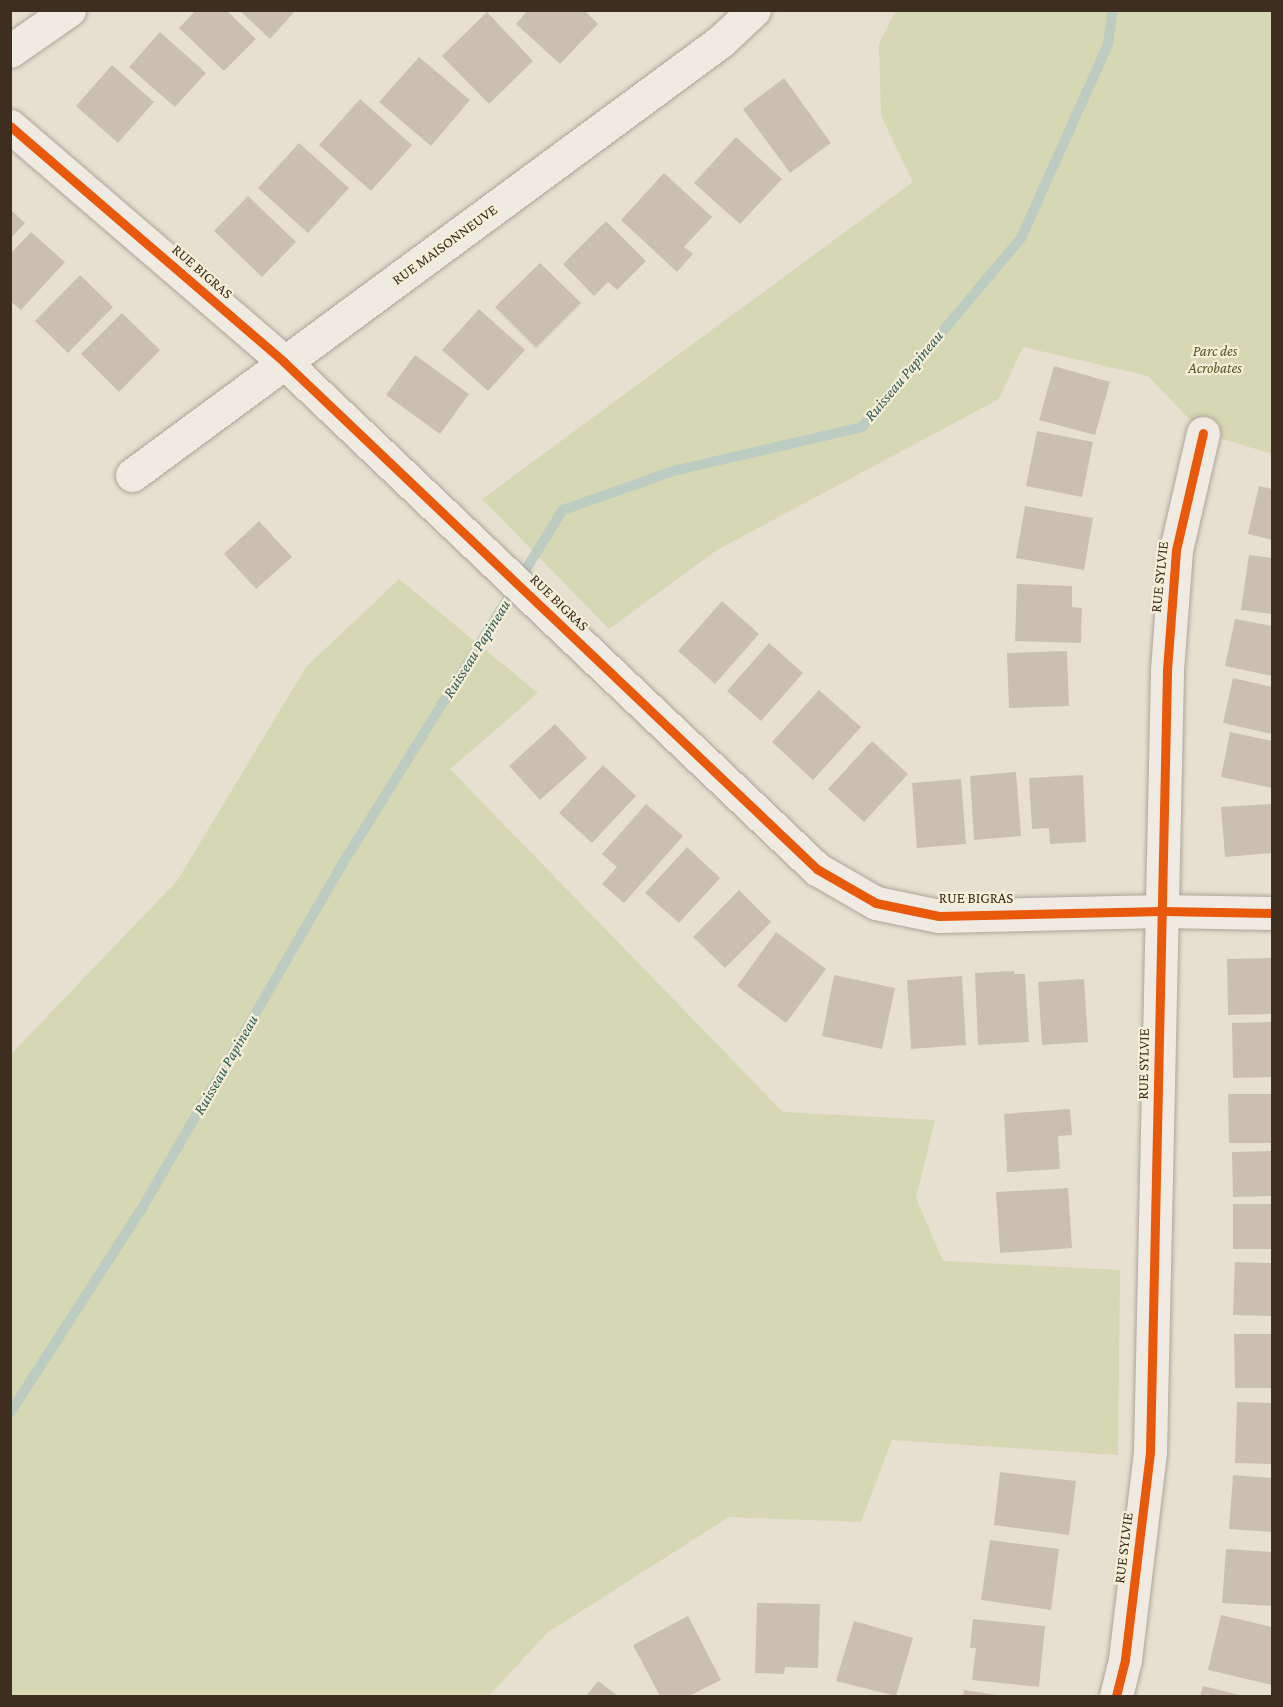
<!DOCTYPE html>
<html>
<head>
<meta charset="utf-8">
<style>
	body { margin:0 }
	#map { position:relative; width:1283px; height:1707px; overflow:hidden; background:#e7e0d1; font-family:"Crimson Pro",serif }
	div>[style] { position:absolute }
	.green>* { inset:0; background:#d6d7b3 }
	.stream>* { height:10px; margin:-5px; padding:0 5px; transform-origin:5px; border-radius:5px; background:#bcccc2 }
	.building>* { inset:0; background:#cbbfb2 }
	.roads { filter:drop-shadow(0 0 2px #ada599) drop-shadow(0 0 2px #ada599) }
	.minor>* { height:33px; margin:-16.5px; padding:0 16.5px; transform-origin:16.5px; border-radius:16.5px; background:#efebe3 }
	.cycleway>* { height:9px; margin:-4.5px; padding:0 4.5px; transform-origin:4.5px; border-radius:4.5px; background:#e8590c }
	span { translate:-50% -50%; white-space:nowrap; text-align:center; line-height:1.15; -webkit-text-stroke:4.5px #f7eed8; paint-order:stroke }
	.street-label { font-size:15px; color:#3d2e20 }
	.park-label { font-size:15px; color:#4d5a26; font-style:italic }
	.water-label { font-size:16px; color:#2f5d5a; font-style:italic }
	.frame { position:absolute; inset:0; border:12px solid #3d2e20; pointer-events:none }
</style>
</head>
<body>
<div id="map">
	<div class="green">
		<i style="clip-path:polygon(896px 11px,1272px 11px,1272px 454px,1203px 433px,1148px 376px,1023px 347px,999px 399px,717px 550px,609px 629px,482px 499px,913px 182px,881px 116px,879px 44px)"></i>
		<i style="clip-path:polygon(399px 579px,538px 693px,450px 769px,783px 1112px,935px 1120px,916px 1198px,943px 1261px,1120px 1270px,1118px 1455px,892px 1440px,861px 1522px,729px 1517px,547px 1633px,489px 1696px,11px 1696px,11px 1054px,177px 881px,306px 667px)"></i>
	</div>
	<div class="stream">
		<i style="left:10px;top:1413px;width:242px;rotate:-57.2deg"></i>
		<i style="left:141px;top:1210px;width:411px;rotate:-59.8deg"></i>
		<i style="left:348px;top:855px;width:407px;rotate:-58.1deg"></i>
		<i style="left:563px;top:510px;width:117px;rotate:-19.5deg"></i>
		<i style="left:673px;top:471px;width:194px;rotate:-13.1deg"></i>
		<i style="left:862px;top:427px;width:247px;rotate:-49.9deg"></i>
		<i style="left:1021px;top:238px;width:213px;rotate:-65.8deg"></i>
		<i style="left:1108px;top:44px;width:34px;rotate:-82deg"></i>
	</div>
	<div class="building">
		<i style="clip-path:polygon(196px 10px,226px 10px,256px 39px,224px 71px,179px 28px)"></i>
		<i style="clip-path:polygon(239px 10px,296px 10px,270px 39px)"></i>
		<i style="clip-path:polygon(528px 10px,584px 10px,598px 24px,560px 64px,516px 24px)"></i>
		<i style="clip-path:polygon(487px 12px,533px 61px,489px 104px,442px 56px)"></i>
		<i style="clip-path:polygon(160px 32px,206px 73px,175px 107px,129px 67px)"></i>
		<i style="clip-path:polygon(419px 57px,470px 100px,431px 146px,379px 102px)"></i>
		<i style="clip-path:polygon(112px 65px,154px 102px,118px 143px,76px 106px)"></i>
		<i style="clip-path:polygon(784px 78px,831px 143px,790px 173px,743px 109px)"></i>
		<i style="clip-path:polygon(360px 99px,412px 145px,371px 191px,319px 145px)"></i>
		<i style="clip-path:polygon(736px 137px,782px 179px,740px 224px,694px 183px)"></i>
		<i style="clip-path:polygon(299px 143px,349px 188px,308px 233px,258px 188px)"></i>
		<i style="clip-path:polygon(664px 173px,712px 217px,684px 247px,693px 254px,677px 272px,621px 220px)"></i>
		<i style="clip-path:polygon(248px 196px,296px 242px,262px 277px,214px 231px)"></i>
		<i style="clip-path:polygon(10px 209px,25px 223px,10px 239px)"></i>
		<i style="clip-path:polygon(606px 221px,646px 261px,617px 290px,608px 282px,594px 296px,563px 264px)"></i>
		<i style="clip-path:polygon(31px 232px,65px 262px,21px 310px,10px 301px,10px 254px)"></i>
		<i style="clip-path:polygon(540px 263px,581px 303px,536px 348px,495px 307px)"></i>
		<i style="clip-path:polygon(80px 275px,113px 307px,68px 353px,35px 321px)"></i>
		<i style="clip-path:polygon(479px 309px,525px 350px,488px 391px,442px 350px)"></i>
		<i style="clip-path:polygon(122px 313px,160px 350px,119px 392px,81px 354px)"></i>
		<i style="clip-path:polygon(415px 355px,469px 394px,440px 434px,386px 395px)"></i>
		<i style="clip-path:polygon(1054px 366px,1110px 382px,1095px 435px,1039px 420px)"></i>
		<i style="clip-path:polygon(1037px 431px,1093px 442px,1082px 497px,1026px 486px)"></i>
		<i style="clip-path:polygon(1259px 486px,1272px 489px,1272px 540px,1248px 534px)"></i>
		<i style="clip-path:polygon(1025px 506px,1093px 518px,1084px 570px,1016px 558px)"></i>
		<i style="clip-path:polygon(259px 521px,292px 557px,256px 589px,224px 554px)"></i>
		<i style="clip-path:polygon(1249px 555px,1272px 558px,1272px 614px,1241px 610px)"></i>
		<i style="clip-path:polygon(1017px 584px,1072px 586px,1072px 607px,1082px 608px,1081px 643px,1015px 641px)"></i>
		<i style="clip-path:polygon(722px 601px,759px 634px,715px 684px,678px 651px)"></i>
		<i style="clip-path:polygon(1235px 619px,1272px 626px,1272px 676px,1225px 666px)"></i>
		<i style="clip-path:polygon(769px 643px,803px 673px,761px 721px,727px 691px)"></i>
		<i style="clip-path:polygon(1067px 651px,1069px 706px,1009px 708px,1007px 653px)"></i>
		<i style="clip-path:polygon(1233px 678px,1272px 687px,1272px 734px,1223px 723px)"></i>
		<i style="clip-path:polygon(819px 690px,861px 727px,813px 780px,772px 742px)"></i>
		<i style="clip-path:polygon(555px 724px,587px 758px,540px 800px,509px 766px)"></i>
		<i style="clip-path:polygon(1230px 732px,1272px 741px,1272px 788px,1221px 777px)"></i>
		<i style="clip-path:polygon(872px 741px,908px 774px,864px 822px,828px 789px)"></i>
		<i style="clip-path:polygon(603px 765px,636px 796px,592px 843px,559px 813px)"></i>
		<i style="clip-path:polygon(1016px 772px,1021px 836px,974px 840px,970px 776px)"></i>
		<i style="clip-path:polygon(1083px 775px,1086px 842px,1050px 844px,1049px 828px,1032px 829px,1029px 778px)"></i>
		<i style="clip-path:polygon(961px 779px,966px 844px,917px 848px,912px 783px)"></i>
		<i style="clip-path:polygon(646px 804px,683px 836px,624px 903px,602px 884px,617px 867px,602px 854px)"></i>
		<i style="clip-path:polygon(1272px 804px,1272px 853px,1225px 857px,1221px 807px)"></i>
		<i style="clip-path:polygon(687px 847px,720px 878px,679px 923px,645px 893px)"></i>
		<i style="clip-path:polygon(739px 890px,771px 922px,725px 968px,693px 937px)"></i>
		<i style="clip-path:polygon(776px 932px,826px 969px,786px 1023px,737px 986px)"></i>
		<i style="clip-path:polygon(1272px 958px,1272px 1014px,1228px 1015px,1227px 959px)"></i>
		<i style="clip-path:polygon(1014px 971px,1014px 974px,1025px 974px,1029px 1042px,978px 1045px,975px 973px)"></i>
		<i style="clip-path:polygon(834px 975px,895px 988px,882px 1049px,822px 1036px)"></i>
		<i style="clip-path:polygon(962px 976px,966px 1045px,911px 1049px,907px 980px)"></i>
		<i style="clip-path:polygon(1084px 979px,1088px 1042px,1042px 1045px,1038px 982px)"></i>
		<i style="clip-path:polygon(1272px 1022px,1272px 1077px,1233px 1078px,1232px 1023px)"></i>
		<i style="clip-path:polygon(1228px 1094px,1272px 1094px,1272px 1143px,1229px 1143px)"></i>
		<i style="clip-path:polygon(1070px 1109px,1072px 1135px,1058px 1136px,1060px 1169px,1007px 1172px,1004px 1114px)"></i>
		<i style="clip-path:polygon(1272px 1151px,1272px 1196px,1233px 1197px,1232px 1152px)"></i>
		<i style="clip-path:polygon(1068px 1188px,1072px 1248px,1000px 1253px,996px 1192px)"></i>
		<i style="clip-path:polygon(1233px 1204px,1272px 1204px,1272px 1249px,1233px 1249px)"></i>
		<i style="clip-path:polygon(1235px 1262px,1272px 1263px,1272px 1316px,1233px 1315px)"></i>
		<i style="clip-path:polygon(1234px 1334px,1272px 1334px,1272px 1388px,1235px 1388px)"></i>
		<i style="clip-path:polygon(1237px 1402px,1272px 1403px,1272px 1464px,1235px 1463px)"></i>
		<i style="clip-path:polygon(1000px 1472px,1076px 1481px,1069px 1535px,994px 1525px)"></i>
		<i style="clip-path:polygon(1233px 1475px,1272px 1478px,1272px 1532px,1229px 1529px)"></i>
		<i style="clip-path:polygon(990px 1540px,1059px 1549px,1051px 1610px,981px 1600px)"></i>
		<i style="clip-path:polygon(1226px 1549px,1272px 1552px,1272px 1606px,1222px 1603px)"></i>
		<i style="clip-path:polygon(757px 1603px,820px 1604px,818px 1668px,785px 1667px,784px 1674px,755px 1673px)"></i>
		<i style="clip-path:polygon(1221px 1615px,1272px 1627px,1272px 1685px,1208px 1670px)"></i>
		<i style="clip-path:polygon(688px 1616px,721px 1680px,689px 1696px,660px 1696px,633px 1645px)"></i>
		<i style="clip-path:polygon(973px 1619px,1045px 1626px,1039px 1687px,972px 1680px,976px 1648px,970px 1648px)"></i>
		<i style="clip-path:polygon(854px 1621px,913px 1638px,896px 1696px,836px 1681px)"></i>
		<i style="clip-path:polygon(598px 1681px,618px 1696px,586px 1696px)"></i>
		<i style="clip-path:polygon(1203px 1686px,1244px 1696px,1200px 1696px)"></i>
		<i style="clip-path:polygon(964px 1690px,996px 1695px,996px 1696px,963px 1696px)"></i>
	</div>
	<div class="roads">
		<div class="minor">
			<i style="left:10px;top:51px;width:72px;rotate:-34.8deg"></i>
			<i style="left:10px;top:126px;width:362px;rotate:40.7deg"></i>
			<i style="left:284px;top:362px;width:736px;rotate:43.57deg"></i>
			<i style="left:817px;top:869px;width:68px;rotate:30deg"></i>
			<i style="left:876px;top:903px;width:64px;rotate:11.7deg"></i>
			<i style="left:939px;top:916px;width:223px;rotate:-1.3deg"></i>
			<i style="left:1162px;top:911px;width:110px;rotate:1deg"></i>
			<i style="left:132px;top:475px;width:732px;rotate:-36.38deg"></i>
			<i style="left:721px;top:41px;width:45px;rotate:-43.2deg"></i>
			<i style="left:1116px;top:1696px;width:38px;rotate:-76deg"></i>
			<i style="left:1125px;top:1659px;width:209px;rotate:-83.1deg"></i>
			<i style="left:1150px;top:1452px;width:782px;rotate:-88.75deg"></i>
			<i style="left:1167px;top:670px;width:120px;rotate:-85.7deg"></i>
			<i style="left:1176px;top:550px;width:120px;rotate:-77deg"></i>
		</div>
	</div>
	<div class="cycleway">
		<i style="left:10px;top:126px;width:362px;rotate:40.7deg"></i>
		<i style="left:284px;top:362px;width:736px;rotate:43.57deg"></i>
		<i style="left:817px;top:869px;width:68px;rotate:30deg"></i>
		<i style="left:876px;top:903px;width:64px;rotate:11.7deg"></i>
		<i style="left:939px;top:916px;width:223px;rotate:-1.3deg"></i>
		<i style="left:1162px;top:911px;width:110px;rotate:1deg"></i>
		<i style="left:1116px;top:1696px;width:38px;rotate:-76deg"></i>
		<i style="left:1125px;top:1659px;width:209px;rotate:-83.1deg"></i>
		<i style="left:1150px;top:1452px;width:782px;rotate:-88.75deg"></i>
		<i style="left:1167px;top:670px;width:120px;rotate:-85.7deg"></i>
		<i style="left:1176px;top:550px;width:120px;rotate:-77deg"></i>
	</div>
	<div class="street-label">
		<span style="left:445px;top:245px;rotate:-36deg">RUE MAISONNEUVE</span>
		<span style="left:202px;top:272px;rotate:41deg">RUE BIGRAS</span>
		<span style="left:1160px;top:577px;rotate:-84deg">RUE SYLVIE</span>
		<span style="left:559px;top:603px;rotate:44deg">RUE BIGRAS</span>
		<span style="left:976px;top:899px">RUE BIGRAS</span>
		<span style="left:1144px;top:1064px;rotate:-89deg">RUE SYLVIE</span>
		<span style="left:1124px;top:1548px;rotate:-83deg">RUE SYLVIE</span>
	</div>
	<div class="park-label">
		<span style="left:1215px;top:360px">Parc des<br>Acrobates</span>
	</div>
	<div class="water-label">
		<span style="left:904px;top:376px;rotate:-50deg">Ruisseau Papineau</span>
		<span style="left:477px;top:649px;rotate:-58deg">Ruisseau Papineau</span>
		<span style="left:226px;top:1065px;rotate:-60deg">Ruisseau Papineau</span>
	</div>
	<div class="frame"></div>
</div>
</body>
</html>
